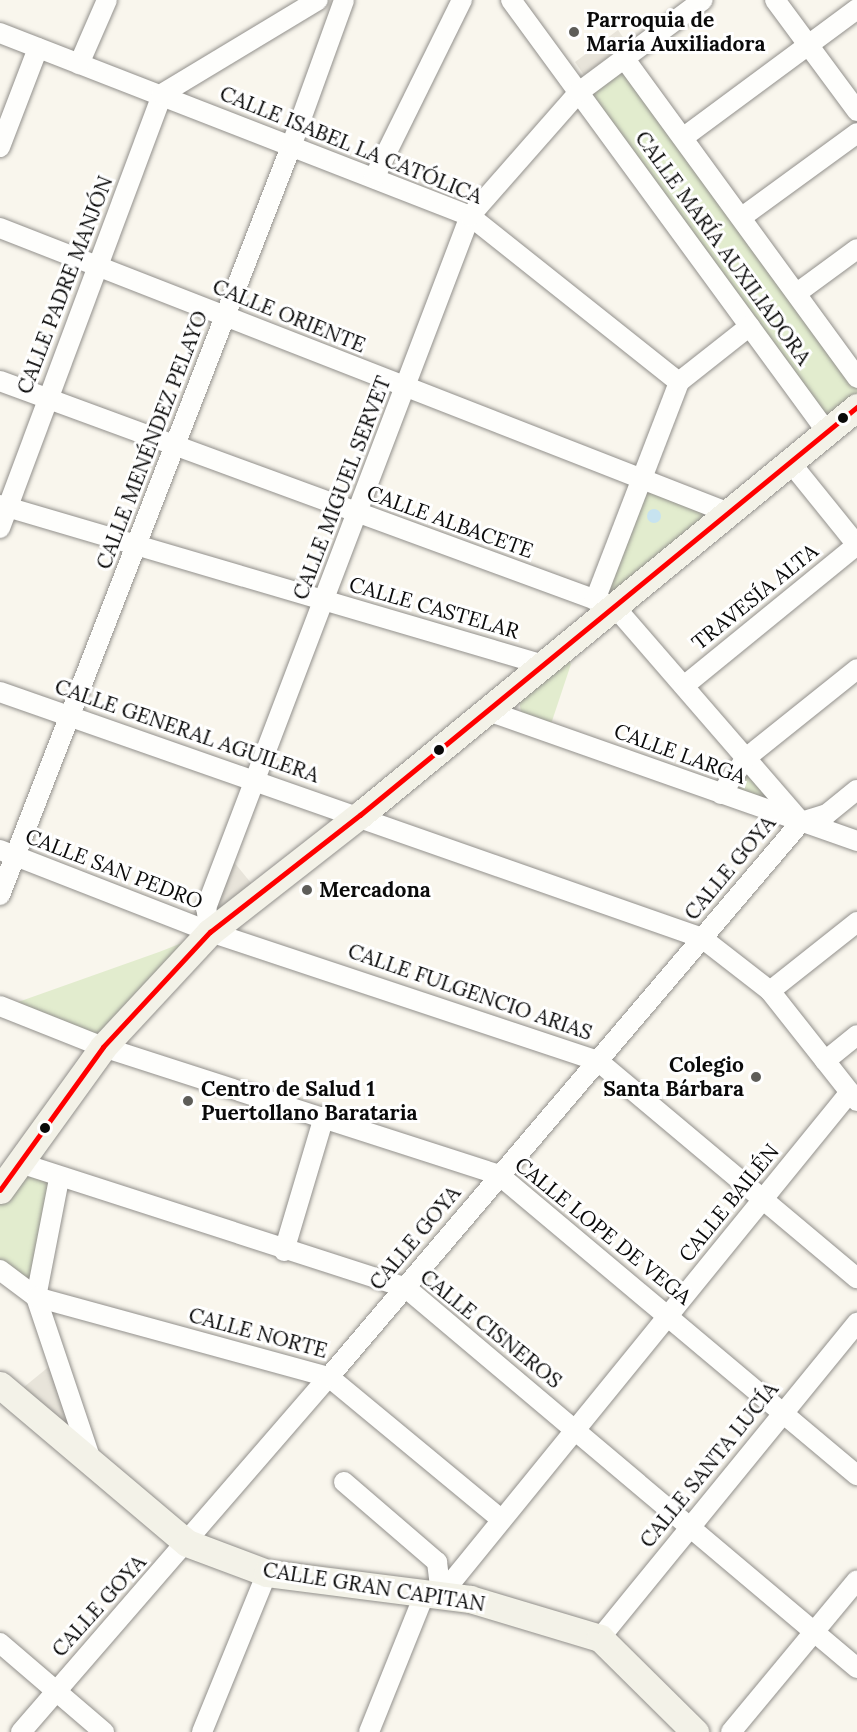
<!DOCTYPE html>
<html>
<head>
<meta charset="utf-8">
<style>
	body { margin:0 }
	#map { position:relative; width:857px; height:1732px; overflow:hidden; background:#f9f6ed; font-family:Lora,serif }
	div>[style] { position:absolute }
	.green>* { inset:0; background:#e2ecce }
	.plaza>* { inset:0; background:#e8e4da }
	.water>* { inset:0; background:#c7e3f0 }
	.round { border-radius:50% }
	.roads { filter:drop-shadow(0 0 2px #92908c) drop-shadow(0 0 2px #92908c) }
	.street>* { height:20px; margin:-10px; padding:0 10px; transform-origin:10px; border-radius:10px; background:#fefefc }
	.secondary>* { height:27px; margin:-13.5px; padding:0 13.5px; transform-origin:13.5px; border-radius:13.5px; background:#f3f2e8 }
	.bus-1>* { height:4.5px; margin:-2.25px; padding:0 2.25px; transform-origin:2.25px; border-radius:2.25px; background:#f00 }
	.dots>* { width:16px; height:16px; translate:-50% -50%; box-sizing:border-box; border:3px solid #fff; border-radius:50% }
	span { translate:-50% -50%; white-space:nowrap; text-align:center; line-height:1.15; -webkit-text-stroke:6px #fff; paint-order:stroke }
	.poi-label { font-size:21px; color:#0a0a0a; font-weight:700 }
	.left { translate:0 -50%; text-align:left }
	.right { translate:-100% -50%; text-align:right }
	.street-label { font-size:21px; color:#0a0a0a }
</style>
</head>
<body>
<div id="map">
	<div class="green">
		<i style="clip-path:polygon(624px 58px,857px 378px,857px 407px,827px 432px,579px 92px)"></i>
		<i style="clip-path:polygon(640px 480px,729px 513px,615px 607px,595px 600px)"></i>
		<i style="clip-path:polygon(565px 657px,571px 664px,551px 724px,521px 714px,519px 697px)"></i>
		<i style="clip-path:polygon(746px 758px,801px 822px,721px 794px)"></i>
		<i style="clip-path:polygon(210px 932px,103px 1047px,4px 1007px,159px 952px)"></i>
		<i style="clip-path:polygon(20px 1163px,59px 1179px,36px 1297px,0 1270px,0 1190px)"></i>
	</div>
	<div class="plaza">
		<i style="clip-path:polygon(618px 30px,627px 43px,584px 75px,575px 62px)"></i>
		<i style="clip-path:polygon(224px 857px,233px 861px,260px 894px,210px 932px)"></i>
		<i style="clip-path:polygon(57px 1360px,91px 1460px,13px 1396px)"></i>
	</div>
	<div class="water">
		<i class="round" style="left:647px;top:509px;width:14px;height:14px"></i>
	</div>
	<div class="roads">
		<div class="street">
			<i style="left:511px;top:0;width:535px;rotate:53.82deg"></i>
			<i style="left:775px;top:0;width:138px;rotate:53.5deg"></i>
			<i style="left:0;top:33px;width:504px;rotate:21.27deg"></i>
			<i style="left:470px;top:216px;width:267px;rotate:38.5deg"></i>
			<i style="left:624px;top:58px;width:396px;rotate:53.9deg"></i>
			<i style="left:79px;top:64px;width:70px;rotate:-66.4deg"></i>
			<i style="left:684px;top:137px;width:215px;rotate:-36.5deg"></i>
			<i style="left:0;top:147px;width:106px;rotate:-69deg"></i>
			<i style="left:374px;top:178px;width:199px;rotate:-63.7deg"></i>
			<i style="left:742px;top:217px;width:142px;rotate:-36.1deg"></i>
			<i style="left:0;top:228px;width:783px;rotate:21.35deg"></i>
			<i style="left:797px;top:293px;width:74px;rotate:-36.3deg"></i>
			<i style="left:0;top:381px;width:655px;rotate:20.18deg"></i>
			<i style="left:615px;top:607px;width:284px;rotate:49.1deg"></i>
			<i style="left:790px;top:462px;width:107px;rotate:51.1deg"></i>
			<i style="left:0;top:505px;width:567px;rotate:16.39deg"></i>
			<i style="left:0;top:528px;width:463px;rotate:-69.5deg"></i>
			<i style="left:162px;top:94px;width:182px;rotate:-31.1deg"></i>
			<i style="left:595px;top:600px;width:234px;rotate:-68.9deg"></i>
			<i style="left:679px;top:382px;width:90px;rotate:-38.3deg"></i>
			<i style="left:684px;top:686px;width:223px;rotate:-39.2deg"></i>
			<i style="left:0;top:692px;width:744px;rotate:19.31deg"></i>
			<i style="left:702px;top:938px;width:86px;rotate:37.9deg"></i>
			<i style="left:770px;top:991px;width:140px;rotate:51.7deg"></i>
			<i style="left:488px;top:711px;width:391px;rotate:19.4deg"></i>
			<i style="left:721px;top:794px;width:44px;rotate:-55.2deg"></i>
			<i style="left:746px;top:758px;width:142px;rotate:-38.7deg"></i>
			<i style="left:0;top:850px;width:225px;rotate:21.3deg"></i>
			<i style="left:210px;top:932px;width:409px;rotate:18.4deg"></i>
			<i style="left:598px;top:1061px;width:338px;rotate:40deg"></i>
			<i style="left:0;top:895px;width:806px;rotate:-68.75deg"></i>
			<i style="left:292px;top:144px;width:153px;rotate:-70.1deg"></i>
			<i style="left:210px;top:932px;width:24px;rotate:-99deg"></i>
			<i style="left:206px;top:908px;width:741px;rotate:-69.12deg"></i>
			<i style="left:470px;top:216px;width:165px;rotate:-48.7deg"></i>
			<i style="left:579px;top:92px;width:154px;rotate:-36.6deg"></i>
			<i style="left:770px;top:991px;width:111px;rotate:-38.4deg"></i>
			<i style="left:0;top:1006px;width:111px;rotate:21.7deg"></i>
			<i style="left:103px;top:1047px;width:416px;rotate:17.9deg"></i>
			<i style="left:499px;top:1175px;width:467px;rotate:40deg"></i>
			<i style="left:825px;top:1061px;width:41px;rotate:-39.1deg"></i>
			<i style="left:20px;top:1163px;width:404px;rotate:17.9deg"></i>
			<i style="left:405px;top:1287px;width:591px;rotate:40.13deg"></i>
			<i style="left:59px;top:1179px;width:120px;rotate:101deg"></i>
			<i style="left:36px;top:1297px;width:172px;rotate:71.4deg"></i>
			<i style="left:284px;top:1251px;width:140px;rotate:-73.4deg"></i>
			<i style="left:0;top:1270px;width:45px;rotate:36.9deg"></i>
			<i style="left:36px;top:1297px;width:304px;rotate:15.3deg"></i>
			<i style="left:329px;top:1377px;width:224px;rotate:39.6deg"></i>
			<i style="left:344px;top:1482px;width:123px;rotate:40.7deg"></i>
			<i style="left:437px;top:1562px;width:33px;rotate:83deg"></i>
			<i style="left:441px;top:1595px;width:648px;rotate:-50.88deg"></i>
			<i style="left:600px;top:1638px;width:407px;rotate:-50.8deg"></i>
			<i style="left:0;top:1643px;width:137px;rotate:40.6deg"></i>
			<i style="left:21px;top:1732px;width:470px;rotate:-49.1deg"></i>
			<i style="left:329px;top:1377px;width:729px;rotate:-49.62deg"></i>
			<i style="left:801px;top:822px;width:27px;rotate:-17deg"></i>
			<i style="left:827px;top:814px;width:38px;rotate:-39deg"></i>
			<i style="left:202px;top:1732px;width:172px;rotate:-67.8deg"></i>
			<i style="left:369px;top:1732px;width:148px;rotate:-68.1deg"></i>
			<i style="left:731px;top:1732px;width:197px;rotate:-50.3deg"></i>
		</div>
		<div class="secondary">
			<i style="left:0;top:1190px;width:176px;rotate:-54.2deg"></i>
			<i style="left:103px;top:1047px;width:157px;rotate:-47.1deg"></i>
			<i style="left:210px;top:932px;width:190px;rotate:-38deg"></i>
			<i style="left:360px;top:815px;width:643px;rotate:-39.38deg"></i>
			<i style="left:0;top:1385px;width:245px;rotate:40.2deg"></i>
			<i style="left:187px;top:1543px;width:85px;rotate:20.6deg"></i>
			<i style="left:267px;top:1573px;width:205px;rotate:7.3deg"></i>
			<i style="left:470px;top:1599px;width:136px;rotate:16.7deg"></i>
			<i style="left:600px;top:1638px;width:134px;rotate:44.7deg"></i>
		</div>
	</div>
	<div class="bus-1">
		<i style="left:0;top:1190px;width:176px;rotate:-54.2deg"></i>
		<i style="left:103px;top:1047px;width:157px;rotate:-47.1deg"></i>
		<i style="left:210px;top:932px;width:190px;rotate:-38deg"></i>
		<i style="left:360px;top:815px;width:643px;rotate:-39.38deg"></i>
	</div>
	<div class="dots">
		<i style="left:574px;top:32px;background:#5e5d59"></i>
		<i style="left:843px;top:418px;background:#0a0a0a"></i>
		<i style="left:439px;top:750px;background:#0a0a0a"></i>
		<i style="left:307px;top:890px;background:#5e5d59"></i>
		<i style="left:756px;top:1077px;background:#5e5d59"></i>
		<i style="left:188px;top:1101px;background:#5e5d59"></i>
		<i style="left:45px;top:1128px;background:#0a0a0a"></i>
	</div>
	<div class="poi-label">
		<span class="left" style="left:586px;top:32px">Parroquia de<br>María Auxiliadora</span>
		<span class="left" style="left:319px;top:890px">Mercadona</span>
		<span class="right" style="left:744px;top:1077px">Colegio<br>Santa Bárbara</span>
		<span class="left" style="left:201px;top:1101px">Centro de Salud 1<br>Puertollano Barataria</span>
	</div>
	<div class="street-label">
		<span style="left:351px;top:145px;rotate:22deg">CALLE ISABEL LA CATÓLICA</span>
		<span style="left:723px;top:248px;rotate:54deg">CALLE MARÍA AUXILIADORA</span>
		<span style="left:65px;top:285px;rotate:-69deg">CALLE PADRE MANJÓN</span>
		<span style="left:289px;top:316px;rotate:22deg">CALLE ORIENTE</span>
		<span style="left:152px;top:440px;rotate:-69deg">CALLE MENÉNDEZ PELAYO</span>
		<span style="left:342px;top:488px;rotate:-69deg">CALLE MIGUEL SERVET</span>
		<span style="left:450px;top:522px;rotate:20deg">CALLE ALBACETE</span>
		<span style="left:755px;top:597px;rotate:-39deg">TRAVESÍA ALTA</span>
		<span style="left:434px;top:608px;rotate:16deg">CALLE CASTELAR</span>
		<span style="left:187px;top:731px;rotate:19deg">CALLE GENERAL AGUILERA</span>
		<span style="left:680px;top:754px;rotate:20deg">CALLE LARGA</span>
		<span style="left:730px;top:868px;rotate:-50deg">CALLE GOYA</span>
		<span style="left:114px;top:869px;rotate:21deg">CALLE SAN PEDRO</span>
		<span style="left:470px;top:992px;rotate:19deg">CALLE FULGENCIO ARIAS</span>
		<span style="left:729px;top:1203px;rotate:-51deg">CALLE BAILÉN</span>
		<span style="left:603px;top:1231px;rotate:39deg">CALLE LOPE DE VEGA</span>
		<span style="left:415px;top:1238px;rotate:-50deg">CALLE GOYA</span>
		<span style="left:491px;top:1329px;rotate:39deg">CALLE CISNEROS</span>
		<span style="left:258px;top:1333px;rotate:15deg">CALLE NORTE</span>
		<span style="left:709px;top:1465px;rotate:-51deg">CALLE SANTA LUCÍA</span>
		<span style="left:374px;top:1587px;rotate:9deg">CALLE GRAN CAPITAN</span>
		<span style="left:99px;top:1606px;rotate:-48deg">CALLE GOYA</span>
	</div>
</div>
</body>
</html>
